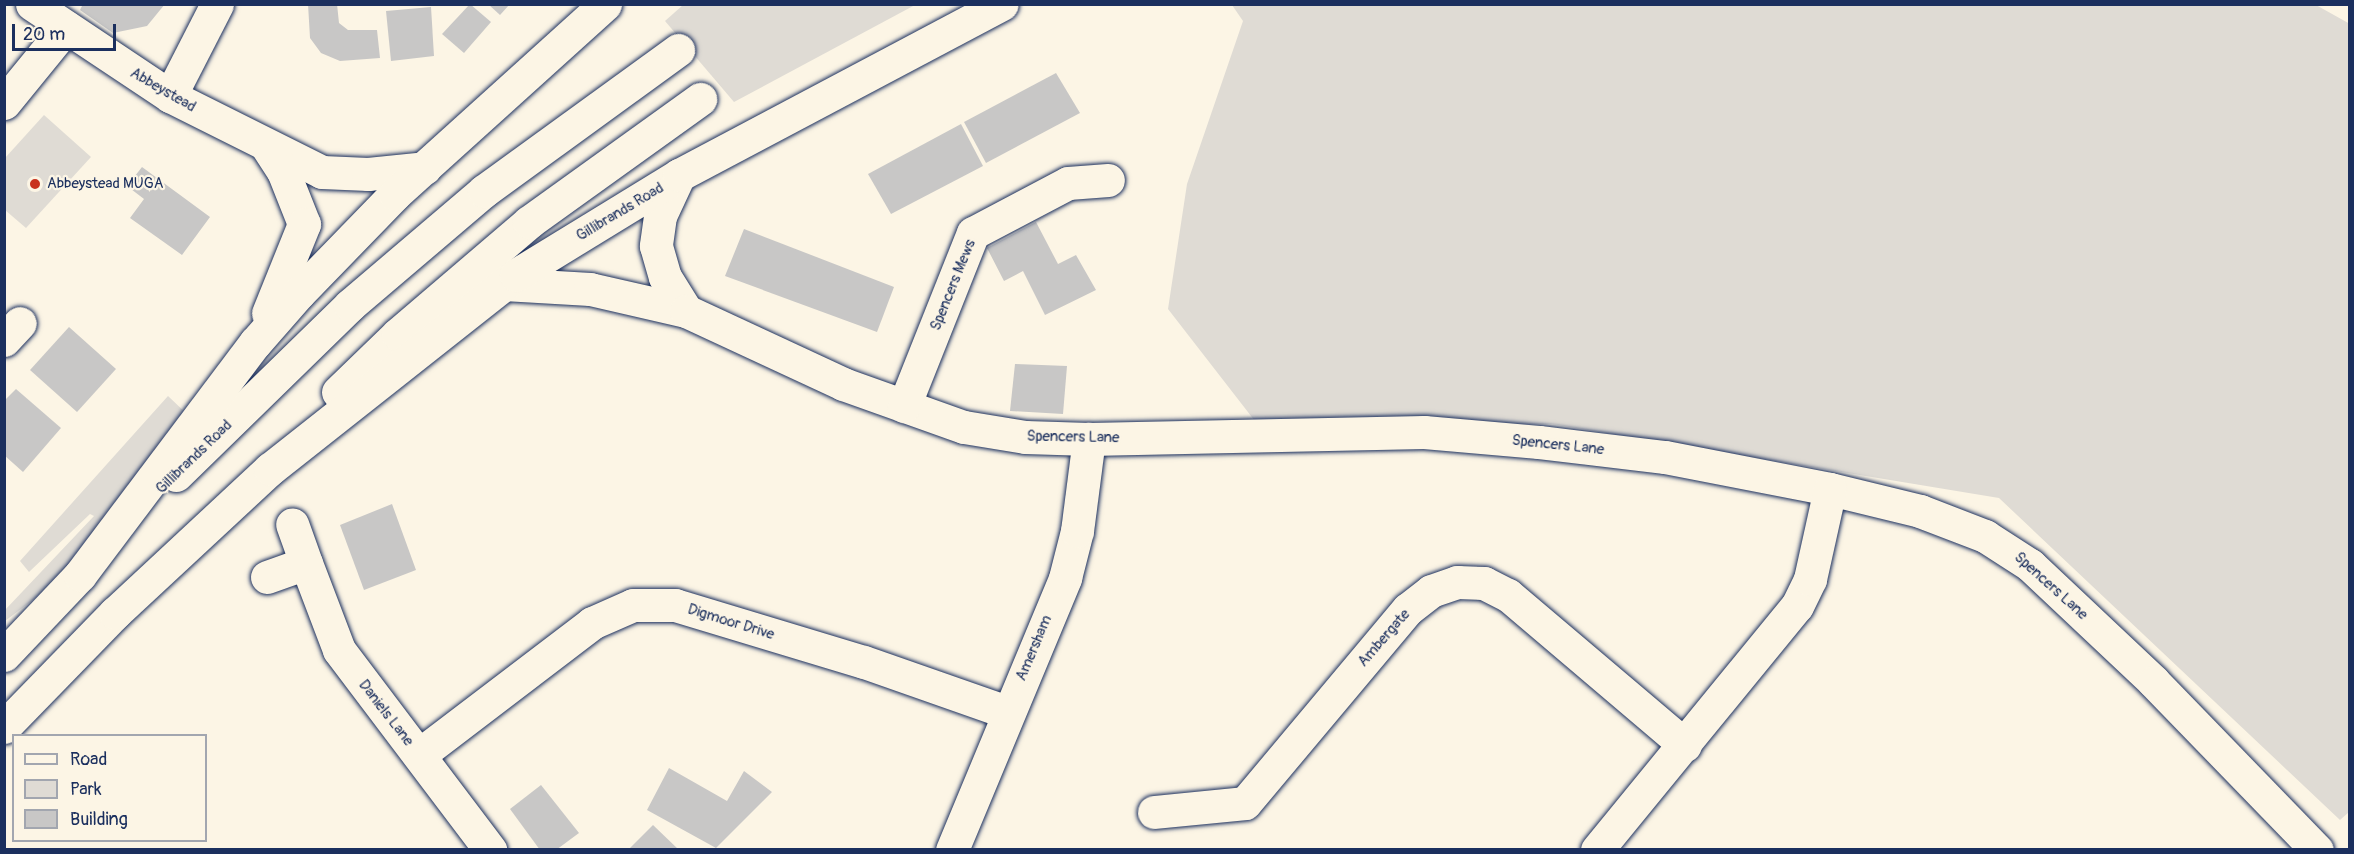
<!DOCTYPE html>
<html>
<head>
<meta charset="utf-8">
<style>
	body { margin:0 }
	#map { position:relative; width:2354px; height:854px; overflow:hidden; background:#fcf5e5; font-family:Pangolin,sans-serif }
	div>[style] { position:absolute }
	.green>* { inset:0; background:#dfdbd4 }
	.building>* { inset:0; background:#c8c7c6 }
	.roads { filter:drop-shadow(0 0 2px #1b2f5e) drop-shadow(0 0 2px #1b2f5e) }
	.minor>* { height:33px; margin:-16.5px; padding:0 16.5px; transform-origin:16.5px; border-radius:16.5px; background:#fcf5e5 }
	.dots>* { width:16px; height:16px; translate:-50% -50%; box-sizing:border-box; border:3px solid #fcf5e5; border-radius:50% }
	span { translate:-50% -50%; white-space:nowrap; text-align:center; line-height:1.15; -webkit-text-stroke:4.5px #fcf5e5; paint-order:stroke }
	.street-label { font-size:15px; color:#1b2f5e }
	.poi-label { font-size:15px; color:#1b2f5e }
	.left { translate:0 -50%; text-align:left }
	.frame { position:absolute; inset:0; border:6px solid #1b2f5e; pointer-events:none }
	.legend { position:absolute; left:12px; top:734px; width:195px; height:108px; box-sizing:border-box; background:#fcf5e5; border:2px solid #a2a6af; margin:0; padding:8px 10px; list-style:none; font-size:18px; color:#1b2f5e }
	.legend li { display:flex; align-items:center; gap:12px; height:30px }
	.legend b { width:30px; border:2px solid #a2a6af }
	.scale { position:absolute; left:12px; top:24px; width:104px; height:27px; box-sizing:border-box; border:3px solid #1b2f5e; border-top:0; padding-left:8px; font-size:18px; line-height:21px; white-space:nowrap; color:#1b2f5e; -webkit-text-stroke:4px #fcf5e5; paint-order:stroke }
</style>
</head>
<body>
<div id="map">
	<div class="green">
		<i style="clip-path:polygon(683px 5px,915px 5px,734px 102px,665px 21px)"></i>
		<i style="clip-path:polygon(1232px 5px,2316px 5px,2350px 24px,2349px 812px,2340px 820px,1999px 498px,1552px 424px,1258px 425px,1168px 309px,1187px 184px,1243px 21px)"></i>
		<i style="clip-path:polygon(44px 115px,91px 157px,26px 228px,5px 210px,5px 158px)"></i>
		<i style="clip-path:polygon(168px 396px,188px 415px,50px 587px,5px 621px,5px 610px,94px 516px,90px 514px,29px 572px,20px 561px)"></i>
	</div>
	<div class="building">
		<i style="clip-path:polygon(83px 4px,165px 4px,147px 26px,113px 33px,80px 10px)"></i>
		<i style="clip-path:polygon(308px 4px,337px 4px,339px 23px,348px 30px,377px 30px,380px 58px,340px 61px,321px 53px,310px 38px)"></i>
		<i style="clip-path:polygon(470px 4px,491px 22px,464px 53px,442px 34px)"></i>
		<i style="clip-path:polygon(488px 4px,510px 4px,500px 15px)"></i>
		<i style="clip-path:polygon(431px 7px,434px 56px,391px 61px,386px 11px)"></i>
		<i style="clip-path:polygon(1056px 73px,1080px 113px,986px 163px,964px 122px)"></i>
		<i style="clip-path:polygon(961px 124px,983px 166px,891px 214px,868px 174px)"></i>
		<i style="clip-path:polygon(142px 167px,210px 217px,182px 255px,130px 218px,144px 199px,127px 186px)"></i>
		<i style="clip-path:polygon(1036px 222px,1058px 264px,1076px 255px,1096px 290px,1045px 315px,1023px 271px,1004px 281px,987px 248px)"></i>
		<i style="clip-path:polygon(744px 229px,894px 287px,877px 332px,725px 276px)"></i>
		<i style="clip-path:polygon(69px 327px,116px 369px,77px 412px,30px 370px)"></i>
		<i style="clip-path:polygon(1015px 364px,1067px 366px,1063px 414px,1010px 411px)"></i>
		<i style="clip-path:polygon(16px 389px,61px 428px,23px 472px,4px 455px,4px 401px)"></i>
		<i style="clip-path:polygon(392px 504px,416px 570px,364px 590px,340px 525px)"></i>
		<i style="clip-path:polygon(669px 768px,727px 801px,744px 771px,772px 792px,716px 848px,647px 810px)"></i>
		<i style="clip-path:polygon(541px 785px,579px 833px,556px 850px,540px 850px,510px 809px)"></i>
		<i style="clip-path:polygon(653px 825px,679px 850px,628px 850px)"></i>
	</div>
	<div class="roads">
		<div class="minor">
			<i style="left:32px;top:4px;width:166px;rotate:33.7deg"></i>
			<i style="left:170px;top:96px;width:170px;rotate:26.6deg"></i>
			<i style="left:322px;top:172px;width:46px;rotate:2.5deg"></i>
			<i style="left:368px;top:174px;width:57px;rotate:-6deg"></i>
			<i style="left:170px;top:96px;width:103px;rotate:-62.9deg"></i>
			<i style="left:4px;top:103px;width:98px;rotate:-50.8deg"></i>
			<i style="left:266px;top:145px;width:31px;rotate:57deg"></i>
			<i style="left:283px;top:171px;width:57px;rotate:68.4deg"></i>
			<i style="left:304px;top:224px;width:96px;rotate:112deg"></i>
			<i style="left:679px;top:175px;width:45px;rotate:114.9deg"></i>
			<i style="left:660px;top:216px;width:30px;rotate:98deg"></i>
			<i style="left:656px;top:246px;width:32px;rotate:74deg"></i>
			<i style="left:665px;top:277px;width:40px;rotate:58deg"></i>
			<i style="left:504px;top:284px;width:86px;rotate:3.3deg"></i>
			<i style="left:590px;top:289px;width:98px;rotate:12.9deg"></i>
			<i style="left:686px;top:311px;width:173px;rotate:24.9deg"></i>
			<i style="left:843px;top:384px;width:128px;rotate:19.6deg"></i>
			<i style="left:964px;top:427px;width:62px;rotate:9.3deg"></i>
			<i style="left:1025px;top:437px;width:64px;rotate:1.8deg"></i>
			<i style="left:1089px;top:439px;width:335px;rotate:-1.2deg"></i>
			<i style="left:1424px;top:432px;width:115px;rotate:5deg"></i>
			<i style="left:1539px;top:442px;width:127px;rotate:6.8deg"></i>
			<i style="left:1665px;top:457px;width:168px;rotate:11deg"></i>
			<i style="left:1830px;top:489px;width:93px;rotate:13.7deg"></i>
			<i style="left:1920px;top:511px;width:70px;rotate:21deg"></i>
			<i style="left:1985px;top:536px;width:54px;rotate:32.8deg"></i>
			<i style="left:2030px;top:565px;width:170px;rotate:43.3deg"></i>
			<i style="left:2154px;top:682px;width:234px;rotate:45.9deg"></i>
			<i style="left:4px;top:340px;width:23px;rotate:-47deg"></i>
			<i style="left:338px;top:392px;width:83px;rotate:-44deg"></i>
			<i style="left:398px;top:334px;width:172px;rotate:-40.5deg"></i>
			<i style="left:529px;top:222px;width:211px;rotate:-35.7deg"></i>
			<i style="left:904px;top:406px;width:186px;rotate:-68.3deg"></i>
			<i style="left:973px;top:233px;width:107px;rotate:-27.8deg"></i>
			<i style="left:1068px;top:183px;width:40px;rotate:-4.3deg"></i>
			<i style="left:176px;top:475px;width:243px;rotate:-44.3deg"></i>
			<i style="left:350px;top:305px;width:176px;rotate:-40.4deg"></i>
			<i style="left:484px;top:191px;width:240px;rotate:-36deg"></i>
			<i style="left:306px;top:563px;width:93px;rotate:69.2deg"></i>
			<i style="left:339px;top:650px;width:251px;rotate:52.9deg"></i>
			<i style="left:267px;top:577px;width:41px;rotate:-19.7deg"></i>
			<i style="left:306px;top:563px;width:41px;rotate:-109.7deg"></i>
			<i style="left:4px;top:655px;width:110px;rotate:-46.5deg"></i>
			<i style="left:80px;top:575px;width:291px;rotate:-53deg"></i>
			<i style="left:255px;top:343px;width:67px;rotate:-48.7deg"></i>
			<i style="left:299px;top:293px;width:138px;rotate:-45.9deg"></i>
			<i style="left:395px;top:194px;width:283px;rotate:-42.1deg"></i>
			<i style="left:4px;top:727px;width:159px;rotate:-45.8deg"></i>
			<i style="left:115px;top:613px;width:212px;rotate:-42.9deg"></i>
			<i style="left:270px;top:469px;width:313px;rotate:-38.3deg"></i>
			<i style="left:516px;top:275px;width:191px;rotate:-31.5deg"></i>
			<i style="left:679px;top:175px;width:365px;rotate:-27.9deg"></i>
			<i style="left:419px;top:755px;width:218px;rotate:-37.3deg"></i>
			<i style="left:592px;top:623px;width:45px;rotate:-23.7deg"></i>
			<i style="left:633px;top:605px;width:42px"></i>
			<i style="left:675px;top:605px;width:197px;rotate:16.8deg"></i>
			<i style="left:864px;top:662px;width:151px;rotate:19.3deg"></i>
			<i style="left:1154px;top:812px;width:91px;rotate:-5.6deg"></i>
			<i style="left:1245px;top:803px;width:253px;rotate:-50deg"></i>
			<i style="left:1408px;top:609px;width:29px;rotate:-38deg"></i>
			<i style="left:1431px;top:591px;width:28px;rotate:-19deg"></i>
			<i style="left:1457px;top:582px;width:27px;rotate:2deg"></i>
			<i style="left:1484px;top:583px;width:27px;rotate:27deg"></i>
			<i style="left:1508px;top:595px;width:232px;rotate:40.3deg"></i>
			<i style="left:952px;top:850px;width:295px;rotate:-67.4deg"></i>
			<i style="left:1065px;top:578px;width:49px;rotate:-75.7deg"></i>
			<i style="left:1077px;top:531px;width:93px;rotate:-82.6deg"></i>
			<i style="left:1597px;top:850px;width:315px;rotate:-50.7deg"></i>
			<i style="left:1797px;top:606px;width:30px;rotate:-64deg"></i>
			<i style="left:1810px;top:579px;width:92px;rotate:-77.5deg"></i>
		</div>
	</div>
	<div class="dots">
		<i style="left:35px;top:184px;background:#c8321e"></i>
	</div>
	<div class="street-label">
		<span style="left:163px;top:90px;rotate:30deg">Abbeystead</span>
		<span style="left:620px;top:212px;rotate:-31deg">Gillibrands Road</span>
		<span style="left:953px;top:285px;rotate:-68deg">Spencers Mews</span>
		<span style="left:1073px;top:437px;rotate:1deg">Spencers Lane</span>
		<span style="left:1558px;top:445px;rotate:6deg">Spencers Lane</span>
		<span style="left:194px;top:457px;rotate:-44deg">Gillibrands Road</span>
		<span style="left:2051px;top:586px;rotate:42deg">Spencers Lane</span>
		<span style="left:731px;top:622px;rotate:17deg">Digmoor Drive</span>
		<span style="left:1384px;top:638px;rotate:-49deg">Ambergate</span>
		<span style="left:1034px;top:648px;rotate:-67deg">Amersham</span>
		<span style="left:386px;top:713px;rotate:52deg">Daniels Lane</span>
	</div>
	<div class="poi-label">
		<span class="left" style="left:47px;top:184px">Abbeystead MUGA</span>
	</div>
	<div class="frame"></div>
	<ul class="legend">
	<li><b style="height:8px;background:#fcf5e5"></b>Road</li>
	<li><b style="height:16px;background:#dfdbd4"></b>Park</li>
	<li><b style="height:16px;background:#c8c7c6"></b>Building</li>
	</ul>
	<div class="scale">20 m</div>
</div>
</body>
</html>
